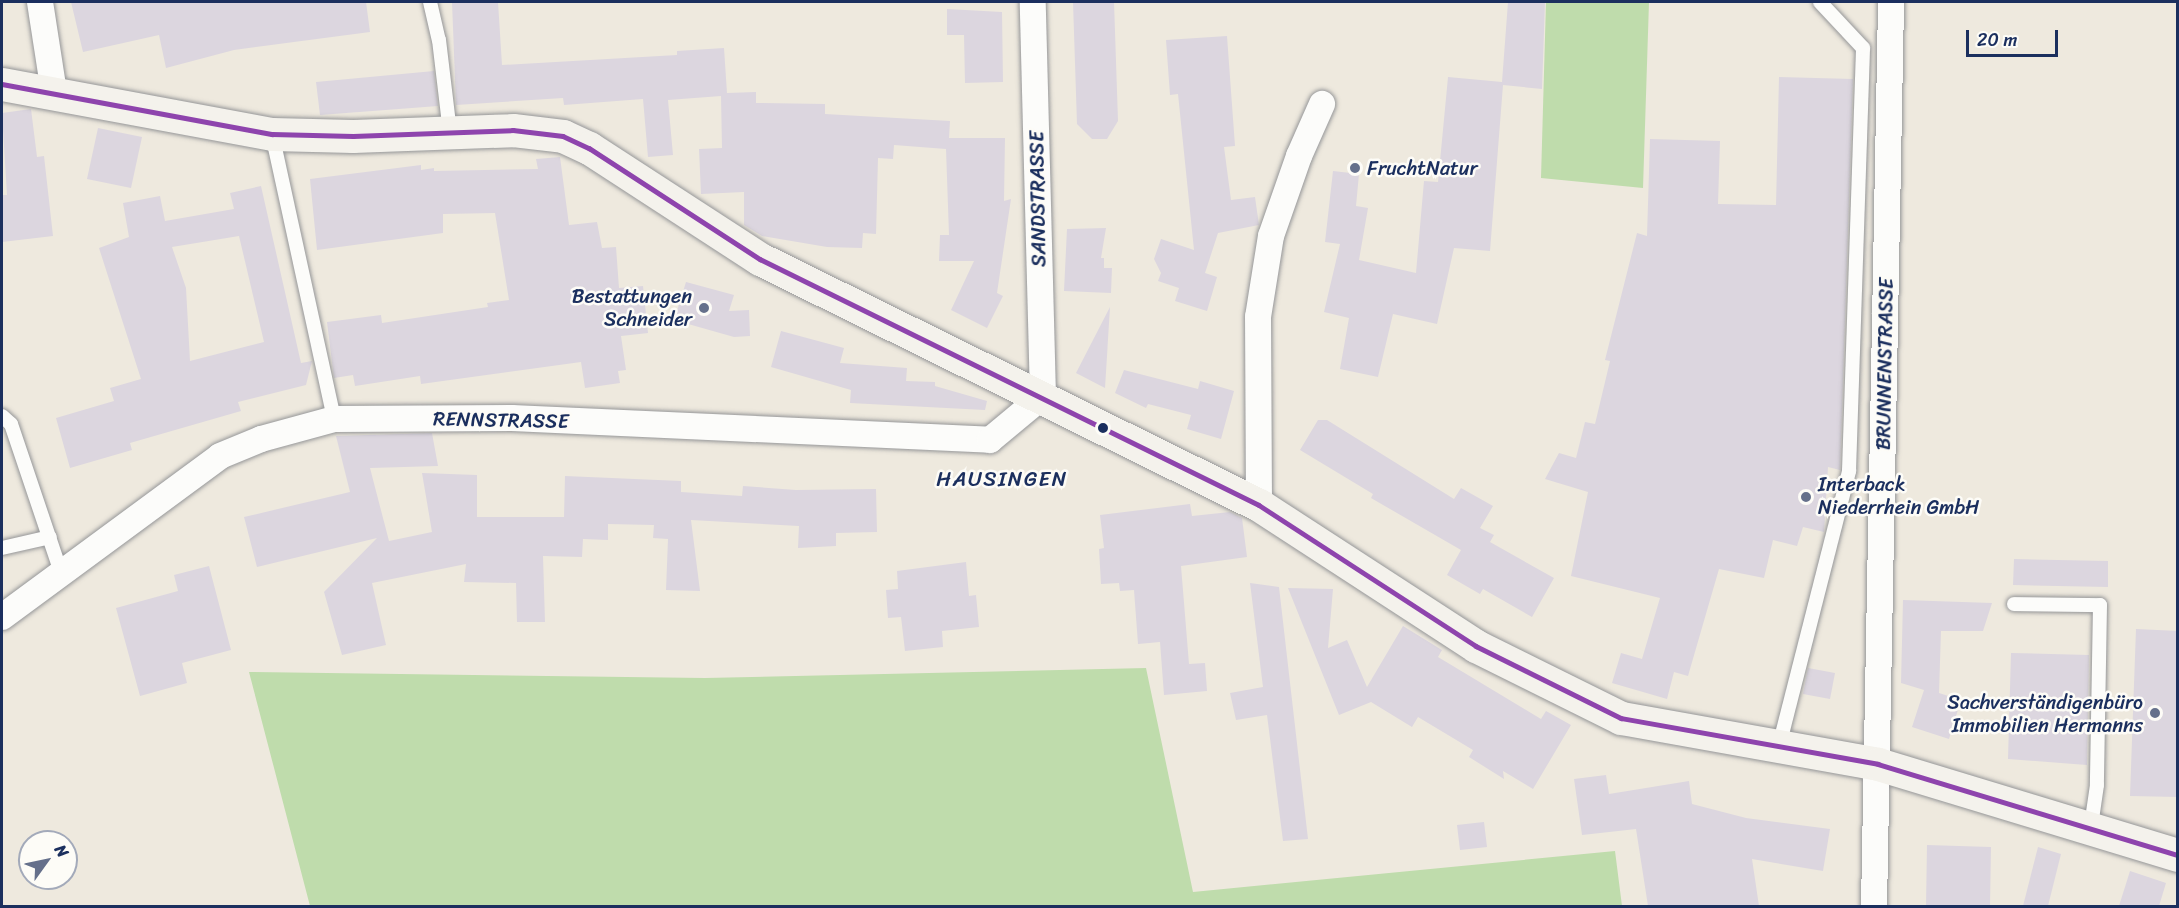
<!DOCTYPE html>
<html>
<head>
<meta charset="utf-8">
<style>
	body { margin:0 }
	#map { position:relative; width:2179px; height:908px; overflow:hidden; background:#eee9de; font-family:Sriracha,sans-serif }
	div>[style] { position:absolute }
	.green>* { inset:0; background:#bfdcac }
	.building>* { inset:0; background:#dcd6df }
	.roads { filter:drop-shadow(0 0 2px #959698) drop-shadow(0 0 2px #959698) }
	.lane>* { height:14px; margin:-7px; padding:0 7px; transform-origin:7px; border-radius:7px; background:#fcfcfa }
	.street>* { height:26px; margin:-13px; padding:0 13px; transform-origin:13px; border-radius:13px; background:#fcfcfa }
	.secondary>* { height:33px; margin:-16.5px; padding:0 16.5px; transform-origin:16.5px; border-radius:16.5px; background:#f4f2ec }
	.bus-1>* { height:4.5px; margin:-2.25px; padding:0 2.25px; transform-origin:2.25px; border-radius:2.25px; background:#8e44ad }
	.dots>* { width:16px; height:16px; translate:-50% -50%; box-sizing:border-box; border:3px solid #fdfcf7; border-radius:50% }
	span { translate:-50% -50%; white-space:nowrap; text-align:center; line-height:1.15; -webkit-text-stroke:5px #fdfcf7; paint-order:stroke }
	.poi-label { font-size:20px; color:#1b2f5e }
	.left { translate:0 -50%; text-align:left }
	.right { translate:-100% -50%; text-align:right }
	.street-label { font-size:20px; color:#1b2f5e }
	.neighbourhood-label { font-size:21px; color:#1b2f5e; letter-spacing:1.5px }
	.frame { position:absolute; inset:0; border:3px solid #1b2f5e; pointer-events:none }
	.north { position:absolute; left:18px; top:830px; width:60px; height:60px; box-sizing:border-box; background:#fdfcf7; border:2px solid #a3aaba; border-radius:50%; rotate:57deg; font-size:16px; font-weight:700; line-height:24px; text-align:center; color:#1b2f5e }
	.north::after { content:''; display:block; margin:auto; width:21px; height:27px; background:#65708b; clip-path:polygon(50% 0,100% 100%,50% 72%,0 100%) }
	.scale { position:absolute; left:1966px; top:30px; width:92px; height:27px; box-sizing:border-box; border:3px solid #1b2f5e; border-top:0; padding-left:8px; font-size:18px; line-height:21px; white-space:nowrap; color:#1b2f5e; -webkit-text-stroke:4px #fdfcf7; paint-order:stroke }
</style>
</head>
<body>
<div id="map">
	<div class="green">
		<i style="clip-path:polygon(1546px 2px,1649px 2px,1643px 188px,1541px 178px)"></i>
		<i style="clip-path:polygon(1146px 668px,1193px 892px,1615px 851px,1622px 906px,310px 906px,249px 672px,705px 678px)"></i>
	</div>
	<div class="building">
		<i style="clip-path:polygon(71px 2px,366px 2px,370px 32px,234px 50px,166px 68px,159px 35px,83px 52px)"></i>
		<i style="clip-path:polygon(452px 2px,498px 2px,502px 65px,677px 55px,677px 51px,724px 48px,727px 93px,756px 92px,756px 103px,825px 104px,825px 114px,950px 121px,949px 138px,1005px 138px,1004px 201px,1011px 199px,997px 293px,1003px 296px,987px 328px,951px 310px,974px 261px,939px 261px,940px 235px,949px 235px,946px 149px,894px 145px,893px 159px,878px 158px,876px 234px,863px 233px,862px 248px,827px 247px,762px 236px,744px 225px,744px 192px,701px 194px,699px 149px,722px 148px,721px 96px,668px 100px,673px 155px,648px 157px,643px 99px,564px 105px,563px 98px,456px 105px)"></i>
		<i style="clip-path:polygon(1073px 2px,1114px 2px,1118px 121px,1107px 139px,1092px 139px,1077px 124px)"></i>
		<i style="clip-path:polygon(1508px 2px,1545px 2px,1542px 89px,1503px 85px,1490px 251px,1454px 248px,1437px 324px,1393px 314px,1378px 377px,1340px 369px,1349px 318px,1324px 312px,1340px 244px,1325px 242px,1333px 171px,1359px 174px,1356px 206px,1368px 208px,1359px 260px,1416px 273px,1424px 181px,1438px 182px,1448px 77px,1502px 82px)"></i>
		<i style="clip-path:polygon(947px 9px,1002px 12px,1003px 82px,965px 83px,964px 35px,947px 35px)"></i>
		<i style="clip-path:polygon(1227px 36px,1235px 146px,1224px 147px,1231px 200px,1255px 197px,1259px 225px,1218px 233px,1205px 273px,1217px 277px,1207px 311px,1175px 301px,1179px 288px,1158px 281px,1161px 273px,1154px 259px,1161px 239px,1194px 250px,1178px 94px,1170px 95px,1166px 40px)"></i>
		<i style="clip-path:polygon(434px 71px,438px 106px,320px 115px,316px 82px)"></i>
		<i style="clip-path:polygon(1779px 77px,1853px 79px,1840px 470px,1828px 467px,1824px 532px,1803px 527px,1797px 546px,1773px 540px,1764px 578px,1719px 569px,1688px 676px,1674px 672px,1667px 699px,1612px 683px,1621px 653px,1642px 659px,1660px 598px,1571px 576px,1588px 492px,1545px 479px,1559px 453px,1576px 458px,1585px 422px,1595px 424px,1610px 361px,1605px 360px,1637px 233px,1647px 236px,1650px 139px,1720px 141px,1718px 204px,1776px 205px)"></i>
		<i style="clip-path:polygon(31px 109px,37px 157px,44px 156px,53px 236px,2px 242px,2px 195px,7px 195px,2px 113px)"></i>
		<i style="clip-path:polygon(98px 128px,142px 137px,131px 188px,87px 179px)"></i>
		<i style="clip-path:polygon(560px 157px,569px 225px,597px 222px,602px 248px,616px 247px,619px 288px,643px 286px,648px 333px,621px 336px,626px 370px,618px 371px,620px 383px,585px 388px,581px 362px,421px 384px,420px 376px,355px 386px,353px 375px,334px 378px,327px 322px,381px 315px,382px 323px,488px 307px,487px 303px,509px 300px,495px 213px,443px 214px,443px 233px,317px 250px,310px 179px,421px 165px,421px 170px,434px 168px,434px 171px,538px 169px,536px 159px)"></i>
		<i style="clip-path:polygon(evenodd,261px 186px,301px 363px,312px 361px,306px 385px,238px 402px,241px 411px,130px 443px,132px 450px,70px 468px,56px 418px,114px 401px,110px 388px,141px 379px,99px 248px,129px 237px,123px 203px,160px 196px,165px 221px,234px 209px,230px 193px,261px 186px,239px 236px,264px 342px,190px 361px,186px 288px,172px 247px,239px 236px)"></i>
		<i style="clip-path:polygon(1106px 228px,1101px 258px,1104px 258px,1104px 268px,1112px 268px,1111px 293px,1064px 291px,1067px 229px)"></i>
		<i style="clip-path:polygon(686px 282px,734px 295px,729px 311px,749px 310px,750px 336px,734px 337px,667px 318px,668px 314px,676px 314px)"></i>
		<i style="clip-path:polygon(1110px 307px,1105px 388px,1076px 373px)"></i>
		<i style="clip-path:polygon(781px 331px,844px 348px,840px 363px,907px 368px,906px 381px,935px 382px,935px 386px,987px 401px,985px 410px,850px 403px,851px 390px,771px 367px)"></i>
		<i style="clip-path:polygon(1124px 370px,1198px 389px,1200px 381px,1234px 391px,1221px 439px,1187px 429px,1191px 415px,1148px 404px,1146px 408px,1115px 393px)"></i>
		<i style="clip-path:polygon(1318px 420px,1327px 420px,1454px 499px,1461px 488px,1493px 506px,1480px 528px,1494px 535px,1490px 542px,1554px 578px,1532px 617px,1483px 589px,1480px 594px,1447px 575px,1461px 550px,1371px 498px,1373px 494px,1300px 450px)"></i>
		<i style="clip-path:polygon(432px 433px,438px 466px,370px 468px,389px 541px,432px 532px,422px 473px,477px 475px,477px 517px,564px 517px,565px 476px,681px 481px,681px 492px,742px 496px,743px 486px,796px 490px,876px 489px,877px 532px,836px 533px,836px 546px,798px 548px,799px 526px,691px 520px,700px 591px,666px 590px,668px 539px,653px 538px,654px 525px,608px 524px,608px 540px,583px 539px,582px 557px,543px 556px,545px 622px,517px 622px,516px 583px,464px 582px,466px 564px,372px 583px,386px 645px,342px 655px,324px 592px,377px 538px,257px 567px,244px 517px,350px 492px,336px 436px)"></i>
		<i style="clip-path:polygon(1190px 504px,1192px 516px,1230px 512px,1242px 518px,1247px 557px,1181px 566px,1189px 664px,1205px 663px,1207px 691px,1164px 695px,1160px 642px,1138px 644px,1134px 590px,1120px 591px,1119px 583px,1101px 584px,1099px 549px,1104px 548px,1100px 515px)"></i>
		<i style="clip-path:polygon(2014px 559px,2108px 561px,2108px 587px,2013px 585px)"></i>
		<i style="clip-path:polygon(966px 562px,969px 596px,976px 595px,979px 627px,942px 631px,943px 647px,905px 651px,901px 617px,888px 618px,886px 590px,898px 589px,897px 571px)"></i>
		<i style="clip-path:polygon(209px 566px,231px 650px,182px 663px,187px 683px,140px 696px,116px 608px,178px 591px,174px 575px)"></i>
		<i style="clip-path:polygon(1250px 583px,1279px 587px,1308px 839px,1283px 841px,1267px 715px,1236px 720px,1230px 693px,1263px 687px)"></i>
		<i style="clip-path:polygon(1288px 588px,1333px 589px,1328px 648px,1347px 640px,1367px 687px,1403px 626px,1442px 650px,1438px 657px,1541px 719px,1546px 711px,1571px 725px,1533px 789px,1503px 771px,1504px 779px,1469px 757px,1473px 750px,1418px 717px,1412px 727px,1371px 702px,1339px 715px)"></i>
		<i style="clip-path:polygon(1903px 600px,1992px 603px,1983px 631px,1941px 631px,1939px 693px,1961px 700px,1949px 739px,1912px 727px,1924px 690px,1901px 683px)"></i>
		<i style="clip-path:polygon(2136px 629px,2178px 631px,2178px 797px,2130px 796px)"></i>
		<i style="clip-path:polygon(2011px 653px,2089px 655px,2087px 765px,2008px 759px)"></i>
		<i style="clip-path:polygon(1808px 668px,1835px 673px,1830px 699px,1803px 694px)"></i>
		<i style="clip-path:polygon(1606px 775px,1609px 794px,1689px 781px,1692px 804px,1746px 818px,1830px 829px,1823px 871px,1752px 859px,1759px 906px,1648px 906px,1636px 829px,1582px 835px,1574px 779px)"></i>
		<i style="clip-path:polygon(1484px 822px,1487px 847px,1460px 850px,1457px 825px)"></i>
		<i style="clip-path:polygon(1927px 845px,1991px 847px,1990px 906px,1926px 906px)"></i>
		<i style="clip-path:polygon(2038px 847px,2061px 854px,2048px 906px,2023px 906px)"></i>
		<i style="clip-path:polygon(2130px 871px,2166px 883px,2159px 906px,2119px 906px)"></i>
	</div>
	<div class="roads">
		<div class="lane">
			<i style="left:430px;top:2px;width:39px;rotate:77deg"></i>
			<i style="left:439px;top:40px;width:93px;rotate:83.2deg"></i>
			<i style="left:272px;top:134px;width:292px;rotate:77.7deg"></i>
			<i style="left:2px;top:416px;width:12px;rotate:42deg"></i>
			<i style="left:11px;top:424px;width:157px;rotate:71.4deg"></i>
			<i style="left:2px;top:548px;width:49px;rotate:-12.9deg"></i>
			<i style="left:2014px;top:604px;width:86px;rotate:0.7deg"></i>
			<i style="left:2100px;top:605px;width:180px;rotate:91deg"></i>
			<i style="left:2097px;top:785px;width:41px;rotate:98.3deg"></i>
			<i style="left:1779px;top:746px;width:284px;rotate:-75.7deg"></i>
			<i style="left:1849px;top:471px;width:423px;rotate:-88.1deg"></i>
			<i style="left:1863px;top:48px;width:63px;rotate:-133.1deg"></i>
		</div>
		<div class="street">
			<i style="left:40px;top:2px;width:91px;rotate:81.2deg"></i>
			<i style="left:1259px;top:505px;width:188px;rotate:-90.3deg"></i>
			<i style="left:1258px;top:317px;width:82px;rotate:-80.9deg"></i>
			<i style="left:1271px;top:236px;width:85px;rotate:-70.7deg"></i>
			<i style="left:1299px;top:156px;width:57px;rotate:-66.1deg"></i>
			<i style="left:2px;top:617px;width:271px;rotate:-36.4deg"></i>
			<i style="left:220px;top:456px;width:44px;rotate:-22.5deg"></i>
			<i style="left:261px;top:439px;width:76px;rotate:-15.3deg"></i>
			<i style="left:334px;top:419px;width:178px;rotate:-0.3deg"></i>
			<i style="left:512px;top:418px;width:479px;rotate:2.6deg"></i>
			<i style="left:990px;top:440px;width:69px;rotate:-39.7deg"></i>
			<i style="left:1043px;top:396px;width:394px;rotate:-91.5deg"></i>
			<i style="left:1874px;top:906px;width:904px;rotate:-88.92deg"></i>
		</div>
		<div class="secondary">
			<i style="left:2px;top:84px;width:275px;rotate:10.5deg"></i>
			<i style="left:272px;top:134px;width:81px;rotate:1.4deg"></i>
			<i style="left:353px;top:136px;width:160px;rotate:-2.1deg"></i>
			<i style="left:513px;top:130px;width:50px;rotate:6.8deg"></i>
			<i style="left:563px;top:136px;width:29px;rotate:25deg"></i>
			<i style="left:589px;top:148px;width:204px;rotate:33deg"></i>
			<i style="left:760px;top:259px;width:556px;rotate:26.24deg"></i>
			<i style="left:1259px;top:505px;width:259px;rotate:33deg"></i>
			<i style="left:1476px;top:646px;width:162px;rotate:26.4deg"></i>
			<i style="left:1621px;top:718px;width:261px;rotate:10.1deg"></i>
			<i style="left:1878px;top:764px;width:313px;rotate:16.9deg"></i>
		</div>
	</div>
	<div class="bus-1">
		<i style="left:2px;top:84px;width:275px;rotate:10.5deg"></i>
		<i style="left:272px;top:134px;width:81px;rotate:1.4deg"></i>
		<i style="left:353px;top:136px;width:160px;rotate:-2.1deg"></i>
		<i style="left:513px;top:130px;width:50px;rotate:6.8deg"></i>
		<i style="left:563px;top:136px;width:29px;rotate:25deg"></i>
		<i style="left:589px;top:148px;width:204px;rotate:33deg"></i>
		<i style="left:760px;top:259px;width:556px;rotate:26.24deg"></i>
		<i style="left:1259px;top:505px;width:259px;rotate:33deg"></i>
		<i style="left:1476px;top:646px;width:162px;rotate:26.4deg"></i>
		<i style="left:1621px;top:718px;width:261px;rotate:10.1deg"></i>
		<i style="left:1878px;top:764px;width:313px;rotate:16.9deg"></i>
	</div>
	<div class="dots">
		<i style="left:1355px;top:168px;background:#65708b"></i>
		<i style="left:704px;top:308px;background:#65708b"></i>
		<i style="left:1103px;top:428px;background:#1b2f5e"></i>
		<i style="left:1806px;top:497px;background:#65708b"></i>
		<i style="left:2155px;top:713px;background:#65708b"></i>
	</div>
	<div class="poi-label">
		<span class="left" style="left:1367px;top:168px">FruchtNatur</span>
		<span class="right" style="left:692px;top:308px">Bestattungen<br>Schneider</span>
		<span class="left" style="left:1818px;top:496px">Interback<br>Niederrhein GmbH</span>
		<span class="right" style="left:2143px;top:714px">Sachverständigenbüro<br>Immobilien Hermanns</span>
	</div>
	<div class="street-label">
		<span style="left:1038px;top:199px;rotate:-91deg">SANDSTRASSE</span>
		<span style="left:1885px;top:364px;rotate:-89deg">BRUNNENSTRASSE</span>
		<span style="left:501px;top:420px;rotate:1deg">RENNSTRASSE</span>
	</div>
	<div class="neighbourhood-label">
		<span style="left:1002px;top:479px">HAUSINGEN</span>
	</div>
	<div class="frame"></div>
	<div class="north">N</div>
	<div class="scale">20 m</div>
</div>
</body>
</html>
